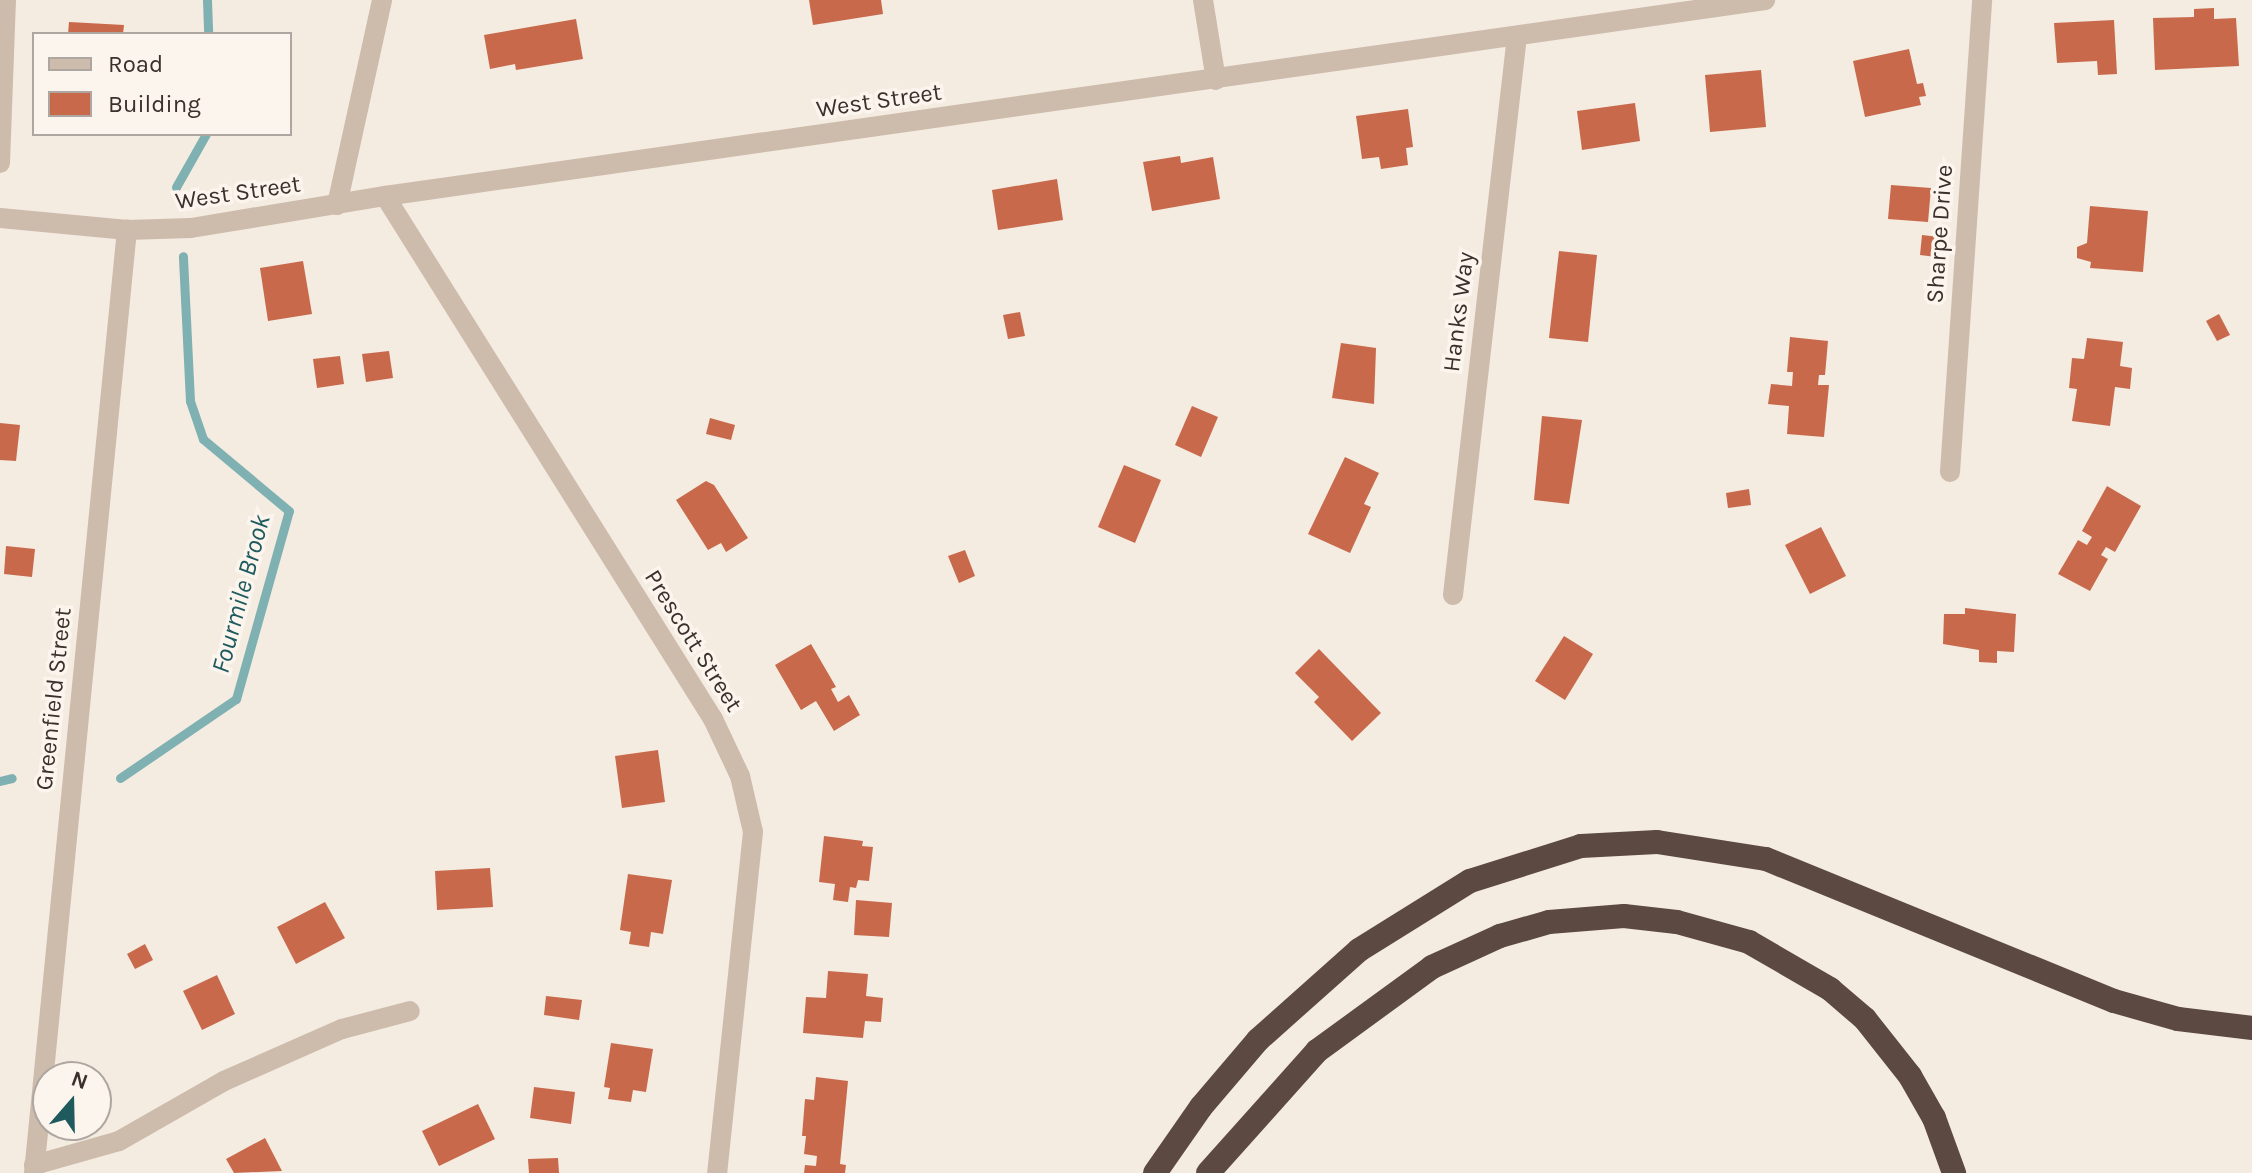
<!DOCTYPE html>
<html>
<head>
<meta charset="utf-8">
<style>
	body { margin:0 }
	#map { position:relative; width:2252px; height:1173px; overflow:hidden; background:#f4ebe1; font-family:Karla,sans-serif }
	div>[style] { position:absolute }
	.stream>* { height:9px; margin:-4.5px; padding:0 4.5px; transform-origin:4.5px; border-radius:4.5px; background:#7fb0b2 }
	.building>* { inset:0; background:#c8694b }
	.minor>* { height:20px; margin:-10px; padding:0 10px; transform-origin:10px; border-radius:10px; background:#cdbbac }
	.highway>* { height:24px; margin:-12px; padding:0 12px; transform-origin:12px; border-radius:12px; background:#5c4a42 }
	span { translate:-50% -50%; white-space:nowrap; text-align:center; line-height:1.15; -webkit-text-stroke:7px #fbf5ee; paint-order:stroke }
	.street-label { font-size:24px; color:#3b302b }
	.water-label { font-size:26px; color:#1f5a5e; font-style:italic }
	.legend { position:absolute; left:32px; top:32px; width:260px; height:104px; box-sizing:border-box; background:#fbf5ee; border:2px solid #aea6a0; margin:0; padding:10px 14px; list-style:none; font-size:24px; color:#3b302b }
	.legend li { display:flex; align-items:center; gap:16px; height:40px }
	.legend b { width:40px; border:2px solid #aea6a0 }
	.north { position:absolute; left:32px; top:1061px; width:80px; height:80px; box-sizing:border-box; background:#fbf5ee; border:2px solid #aea6a0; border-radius:50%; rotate:20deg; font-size:22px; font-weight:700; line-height:32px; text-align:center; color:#3b302b }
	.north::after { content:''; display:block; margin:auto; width:28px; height:36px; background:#1f5a5e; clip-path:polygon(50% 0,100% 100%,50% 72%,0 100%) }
</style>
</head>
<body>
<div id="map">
	<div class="stream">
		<i style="left:207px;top:0;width:34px;rotate:88deg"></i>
		<i style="left:176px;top:187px;width:61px;rotate:-60.5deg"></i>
		<i style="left:120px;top:778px;width:140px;rotate:-34.3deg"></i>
		<i style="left:236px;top:699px;width:195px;rotate:-74.3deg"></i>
		<i style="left:289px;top:511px;width:112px;rotate:-140.1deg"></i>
		<i style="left:203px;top:439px;width:40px;rotate:-108.9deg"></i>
		<i style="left:190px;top:401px;width:145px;rotate:-92.8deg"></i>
		<i style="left:0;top:781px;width:12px;rotate:-14deg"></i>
	</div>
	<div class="building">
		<i style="clip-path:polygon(809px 0,881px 0,883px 14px,813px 25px)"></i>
		<i style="clip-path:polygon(2214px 8px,2214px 19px,2236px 18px,2239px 66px,2155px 70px,2153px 18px,2194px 17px,2194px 9px)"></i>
		<i style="clip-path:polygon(576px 19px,583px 59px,516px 70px,515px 64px,490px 69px,484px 35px)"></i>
		<i style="clip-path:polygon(2114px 20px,2117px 74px,2098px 75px,2097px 61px,2057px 63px,2054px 23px)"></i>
		<i style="clip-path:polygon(69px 22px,124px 25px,123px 34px,68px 34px)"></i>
		<i style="clip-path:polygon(1909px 49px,1917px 84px,1923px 83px,1926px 96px,1919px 97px,1921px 105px,1865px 117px,1853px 61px)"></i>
		<i style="clip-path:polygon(1761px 70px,1766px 127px,1710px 132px,1705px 75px)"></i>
		<i style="clip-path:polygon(1635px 103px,1640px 141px,1582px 150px,1577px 111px)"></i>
		<i style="clip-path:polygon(1408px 109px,1413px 147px,1406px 148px,1408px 165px,1381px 169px,1379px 157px,1362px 159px,1356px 116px)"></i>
		<i style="clip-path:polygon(1180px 156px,1181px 163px,1213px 157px,1220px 199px,1152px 211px,1143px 162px)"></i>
		<i style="clip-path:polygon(1057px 179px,1063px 220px,998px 230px,992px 190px)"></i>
		<i style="clip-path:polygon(1891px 185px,1931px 188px,1928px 222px,1888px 219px)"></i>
		<i style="clip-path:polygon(2090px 206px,2148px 211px,2143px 272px,2090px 268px,2091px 262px,2077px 258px,2077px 247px,2087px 243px)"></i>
		<i style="clip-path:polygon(1922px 235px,1939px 237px,1936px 257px,1920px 255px)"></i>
		<i style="clip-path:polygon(1559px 251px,1597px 255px,1588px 342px,1549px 338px)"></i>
		<i style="clip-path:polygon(303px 261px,312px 314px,268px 321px,260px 268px)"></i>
		<i style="clip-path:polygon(1020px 312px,1025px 336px,1008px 339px,1003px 315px)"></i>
		<i style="clip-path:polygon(2219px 314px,2230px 335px,2217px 341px,2206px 321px)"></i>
		<i style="clip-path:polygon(1790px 337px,1828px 341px,1825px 375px,1819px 375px,1818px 385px,1829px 385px,1824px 437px,1787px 434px,1789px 406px,1768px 404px,1771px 384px,1792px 386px,1793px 372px,1787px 372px)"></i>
		<i style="clip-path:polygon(2087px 338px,2123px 342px,2120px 366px,2132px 368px,2130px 389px,2115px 387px,2110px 426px,2072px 421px,2077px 389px,2069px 388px,2072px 358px,2084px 359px)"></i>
		<i style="clip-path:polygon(1341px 343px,1376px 348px,1374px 404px,1332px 398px)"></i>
		<i style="clip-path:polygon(389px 351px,393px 378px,366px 382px,362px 354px)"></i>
		<i style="clip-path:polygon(340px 356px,344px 384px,317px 388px,313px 359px)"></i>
		<i style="clip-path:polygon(1192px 406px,1218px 417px,1201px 457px,1175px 445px)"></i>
		<i style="clip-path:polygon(1542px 416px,1582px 420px,1569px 504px,1534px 500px)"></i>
		<i style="clip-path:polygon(710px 418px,735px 425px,731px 440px,706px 434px)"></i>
		<i style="clip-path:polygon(0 423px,20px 425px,16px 461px,0 460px)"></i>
		<i style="clip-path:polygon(1345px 457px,1379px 473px,1364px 504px,1371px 507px,1350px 553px,1308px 534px)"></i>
		<i style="clip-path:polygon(1124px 465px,1161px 480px,1135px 543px,1098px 527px)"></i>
		<i style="clip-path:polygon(706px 481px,714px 485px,748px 538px,726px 552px,721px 543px,708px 550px,676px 500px)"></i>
		<i style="clip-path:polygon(2107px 486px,2141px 506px,2115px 552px,2106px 547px,2101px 555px,2108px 559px,2090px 591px,2058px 574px,2078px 540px,2087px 545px,2092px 537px,2082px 531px)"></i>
		<i style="clip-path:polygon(1749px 489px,1751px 505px,1728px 508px,1726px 493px)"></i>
		<i style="clip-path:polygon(1821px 527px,1846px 576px,1810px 594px,1785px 545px)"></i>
		<i style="clip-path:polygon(6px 546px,35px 549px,32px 577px,4px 574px)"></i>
		<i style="clip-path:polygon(965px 550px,975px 576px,959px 583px,948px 556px)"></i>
		<i style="clip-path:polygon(1965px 608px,2016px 614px,2014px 652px,1997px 651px,1997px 663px,1979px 662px,1979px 650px,1943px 644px,1944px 614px,1965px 614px)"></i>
		<i style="clip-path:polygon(1564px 636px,1593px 654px,1565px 700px,1535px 681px)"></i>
		<i style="clip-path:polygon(811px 644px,836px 687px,831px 689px,838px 702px,849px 695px,860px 715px,834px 731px,816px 701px,801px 710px,775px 665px)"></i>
		<i style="clip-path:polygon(1319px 649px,1381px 713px,1352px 741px,1314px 702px,1319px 697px,1295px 673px)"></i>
		<i style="clip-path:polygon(658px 750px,665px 802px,622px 808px,615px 756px)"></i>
		<i style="clip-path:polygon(824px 836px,863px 841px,862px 846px,873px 847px,869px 881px,858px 880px,856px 888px,850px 887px,848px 902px,833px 900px,835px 884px,819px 882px)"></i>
		<i style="clip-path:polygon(490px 868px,493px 907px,437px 910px,435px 871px)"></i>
		<i style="clip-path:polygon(628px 874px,672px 880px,663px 934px,651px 932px,649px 947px,629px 944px,631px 932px,620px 930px)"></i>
		<i style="clip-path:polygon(856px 900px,892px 903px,889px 937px,854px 935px)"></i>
		<i style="clip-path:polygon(325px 902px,345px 938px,296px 964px,277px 927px)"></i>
		<i style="clip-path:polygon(145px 944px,153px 960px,135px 969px,127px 954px)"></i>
		<i style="clip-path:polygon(828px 971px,868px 974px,866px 996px,883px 998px,881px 1022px,865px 1021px,863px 1038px,803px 1033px,806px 997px,826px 998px)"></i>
		<i style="clip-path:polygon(217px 975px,235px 1014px,202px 1030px,183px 991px)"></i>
		<i style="clip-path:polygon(546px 996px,582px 1000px,579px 1020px,544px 1015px)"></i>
		<i style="clip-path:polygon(611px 1043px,653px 1049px,646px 1092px,633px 1090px,631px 1102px,608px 1099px,610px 1088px,604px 1087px)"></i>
		<i style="clip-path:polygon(816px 1077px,848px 1081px,840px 1164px,846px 1165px,845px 1173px,804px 1173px,805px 1165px,816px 1166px,817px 1156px,804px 1154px,806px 1136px,802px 1136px,805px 1099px,814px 1100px)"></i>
		<i style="clip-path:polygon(534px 1087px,575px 1092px,571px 1124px,530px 1118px)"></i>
		<i style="clip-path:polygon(478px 1104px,495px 1139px,439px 1166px,422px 1131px)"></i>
		<i style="clip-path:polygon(265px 1138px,282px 1171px,234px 1173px,226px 1159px)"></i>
		<i style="clip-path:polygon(558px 1158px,559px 1173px,529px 1173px,528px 1159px)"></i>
	</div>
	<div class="minor">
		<i style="left:1203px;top:0;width:81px;rotate:80.8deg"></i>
		<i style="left:0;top:163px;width:163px;rotate:-87.9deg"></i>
		<i style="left:385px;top:196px;width:617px;rotate:57.91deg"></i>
		<i style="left:713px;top:719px;width:63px;rotate:64.7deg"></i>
		<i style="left:740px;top:776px;width:57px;rotate:76.9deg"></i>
		<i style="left:753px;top:832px;width:343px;rotate:96deg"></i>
		<i style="left:337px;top:205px;width:210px;rotate:-77.6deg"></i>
		<i style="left:0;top:218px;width:128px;rotate:5.4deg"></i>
		<i style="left:127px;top:230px;width:64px;rotate:-1.8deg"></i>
		<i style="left:191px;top:228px;width:197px;rotate:-9.4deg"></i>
		<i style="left:385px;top:196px;width:1394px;rotate:-8.08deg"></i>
		<i style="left:1950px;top:472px;width:473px;rotate:-86.1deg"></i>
		<i style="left:1453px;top:595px;width:563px;rotate:-83.47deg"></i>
		<i style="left:34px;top:1165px;width:88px;rotate:-15.8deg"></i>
		<i style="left:119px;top:1141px;width:121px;rotate:-29.7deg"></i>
		<i style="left:224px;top:1081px;width:129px;rotate:-23.8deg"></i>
		<i style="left:342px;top:1029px;width:70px;rotate:-14.8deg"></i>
		<i style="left:34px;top:1173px;width:948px;rotate:-84.37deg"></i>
	</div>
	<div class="highway">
		<i style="left:1155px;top:1173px;width:80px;rotate:-55.1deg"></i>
		<i style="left:1201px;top:1107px;width:88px;rotate:-49.6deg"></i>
		<i style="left:1258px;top:1040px;width:135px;rotate:-41.7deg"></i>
		<i style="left:1359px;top:950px;width:131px;rotate:-31.9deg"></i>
		<i style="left:1470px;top:881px;width:116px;rotate:-17.5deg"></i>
		<i style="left:1581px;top:846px;width:76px;rotate:-3deg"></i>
		<i style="left:1657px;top:842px;width:110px;rotate:8.9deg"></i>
		<i style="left:1766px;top:859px;width:376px;rotate:22.2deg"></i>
		<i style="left:2114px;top:1001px;width:66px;rotate:15.7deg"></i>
		<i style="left:2178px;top:1019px;width:75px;rotate:6.9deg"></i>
		<i style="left:1208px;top:1173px;width:164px;rotate:-48.2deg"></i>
		<i style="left:1317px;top:1051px;width:142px;rotate:-36.1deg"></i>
		<i style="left:1432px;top:967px;width:75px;rotate:-24.5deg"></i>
		<i style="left:1500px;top:936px;width:51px;rotate:-15.9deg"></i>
		<i style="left:1549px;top:922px;width:75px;rotate:-4.6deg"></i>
		<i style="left:1624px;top:916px;width:53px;rotate:6.5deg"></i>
		<i style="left:1677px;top:922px;width:75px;rotate:15.5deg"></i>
		<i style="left:1749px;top:942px;width:94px;rotate:30.1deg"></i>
		<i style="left:1830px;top:989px;width:46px;rotate:40.6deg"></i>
		<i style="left:1865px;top:1019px;width:73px;rotate:51.7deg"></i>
		<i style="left:1910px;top:1076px;width:48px;rotate:60.3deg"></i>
		<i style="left:1934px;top:1118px;width:59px;rotate:70deg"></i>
	</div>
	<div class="street-label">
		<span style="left:879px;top:101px;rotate:-8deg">West Street</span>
		<span style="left:238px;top:193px;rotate:-8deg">West Street</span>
		<span style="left:1940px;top:234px;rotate:-86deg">Sharpe Drive</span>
		<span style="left:1459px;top:312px;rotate:-83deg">Hanks Way</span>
		<span style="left:693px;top:641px;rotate:58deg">Prescott Street</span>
		<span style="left:54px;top:699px;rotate:-84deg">Greenfield Street</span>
	</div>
	<div class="water-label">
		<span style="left:241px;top:594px;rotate:-75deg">Fourmile Brook</span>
	</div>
	<ul class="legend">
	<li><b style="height:10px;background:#cdbbac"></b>Road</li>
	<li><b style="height:22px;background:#c8694b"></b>Building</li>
	</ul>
	<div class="north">N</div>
</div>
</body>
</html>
